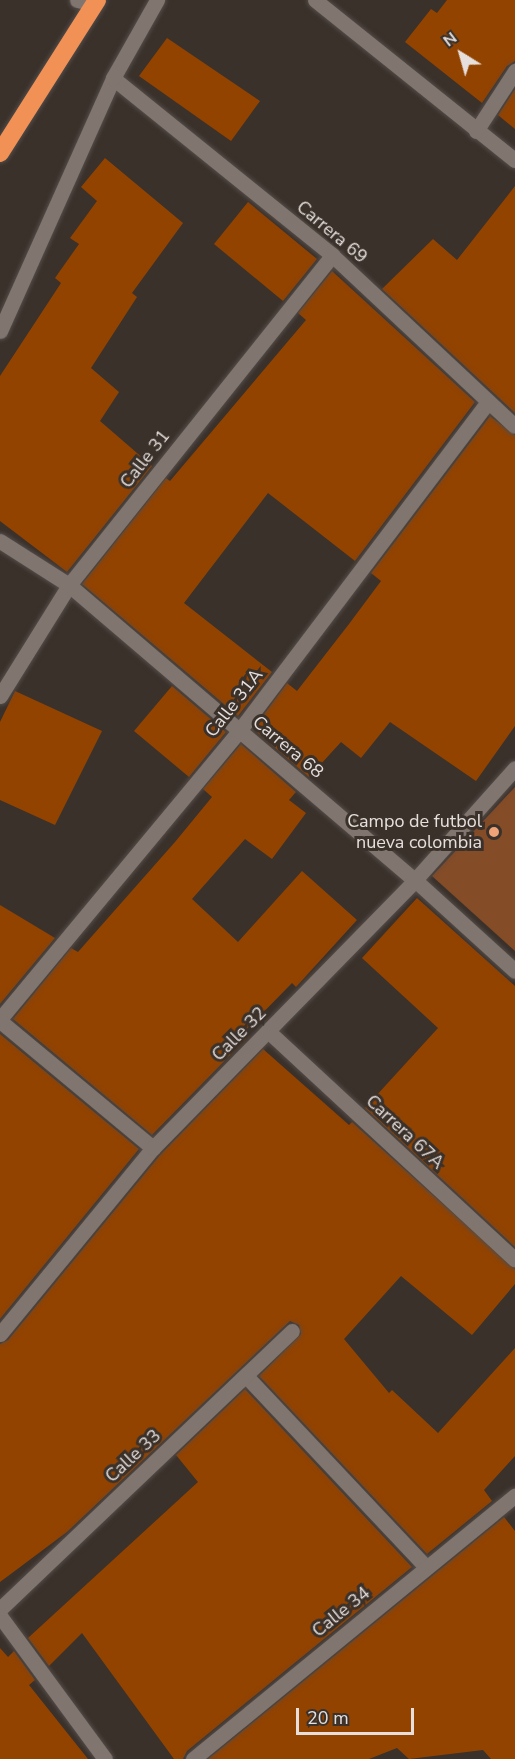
<!DOCTYPE html>
<html>
<head>
<meta charset="utf-8">
<style>
	body { margin:0 }
	#map { position:relative; width:515px; height:1759px; overflow:hidden; background:#3a312b; font-family:"Nunito Sans",sans-serif }
	div>[style] { position:absolute }
	.green>* { inset:0; background:#854c28 }
	.building>* { inset:0; background:#934300 }
	.roads { filter:drop-shadow(0 0 2px #544c48) drop-shadow(0 0 2px #544c48) }
	.minor>* { height:15px; margin:-7.5px; padding:0 7.5px; transform-origin:7.5px; border-radius:7.5px; background:#80756f }
	.highway>* { height:18px; margin:-9px; padding:0 9px; transform-origin:9px; border-radius:9px; background:#f29155 }
	.dots>* { width:16px; height:16px; translate:-50% -50%; box-sizing:border-box; border:3px solid #3a312b; border-radius:50% }
	span { translate:-50% -50%; white-space:nowrap; text-align:center; line-height:1.15; -webkit-text-stroke:6px #3a312b; paint-order:stroke }
	.street-label { font-size:18px; color:#e6dfdc }
	.poi-label { font-size:18px; color:#e6dfdc }
	.right { translate:-100% -50%; text-align:right }
	.north { position:absolute; left:431px; top:24px; width:60px; height:60px; -webkit-text-stroke:4px #3a312b; paint-order:stroke; rotate:323deg; font-size:16px; font-weight:700; line-height:24px; text-align:center; color:#e6dfdc }
	.north::after { content:''; display:block; margin:auto; width:21px; height:27px; background:#e6dfdc; clip-path:polygon(50% 0,100% 100%,50% 72%,0 100%) }
	.scale { position:absolute; left:296px; top:1708px; width:118px; height:27px; box-sizing:border-box; border:3px solid #e6dfdc; border-top:0; padding-left:8px; font-size:18px; line-height:21px; white-space:nowrap; color:#e6dfdc; -webkit-text-stroke:4px #3a312b; paint-order:stroke }
</style>
</head>
<body>
<div id="map">
	<div class="green">
		<i style="clip-path:polygon(515px 787px,515px 951px,432px 876px)"></i>
	</div>
	<div class="building">
		<i style="clip-path:polygon(447px 0,515px 0,515px 61px,507px 66px,482px 103px,405px 42px,431px 9px,437px 13px)"></i>
		<i style="clip-path:polygon(167px 38px,260px 101px,231px 141px,139px 76px)"></i>
		<i style="clip-path:polygon(515px 89px,515px 129px,498px 115px)"></i>
		<i style="clip-path:polygon(105px 158px,183px 223px,132px 293px,137px 297px,91px 368px,119px 392px,100px 421px,152px 466px,67px 572px,0 521px,0 376px,61px 283px,55px 278px,79px 244px,70px 238px,97px 201px,81px 187px)"></i>
		<i style="clip-path:polygon(515px 186px,515px 413px,382px 289px,433px 239px,457px 260px)"></i>
		<i style="clip-path:polygon(248px 202px,317px 259px,283px 301px,214px 244px)"></i>
		<i style="clip-path:polygon(332px 271px,475px 402px,355px 561px,268px 493px,184px 603px,272px 672px,238px 716px,82px 584px,166px 478px,170px 481px,306px 320px,298px 313px)"></i>
		<i style="clip-path:polygon(490px 416px,515px 435px,515px 726px,476px 781px,390px 722px,361px 758px,341px 742px,309px 777px,253px 729px,287px 683px,297px 691px,349px 624px,381px 581px,371px 573px)"></i>
		<i style="clip-path:polygon(172px 686px,226px 732px,189px 777px,134px 731px)"></i>
		<i style="clip-path:polygon(15px 691px,102px 731px,55px 825px,0 800px,0 722px)"></i>
		<i style="clip-path:polygon(241px 744px,296px 792px,289px 800px,306px 813px,272px 859px,245px 839px,192px 899px,238px 942px,302px 871px,357px 920px,296px 987px,292px 983px,244px 1032px,249px 1036px,152px 1135px,13px 1019px,71px 948px,78px 952px,175px 842px,212px 797px,203px 789px)"></i>
		<i style="clip-path:polygon(417px 898px,515px 986px,515px 1247px,365px 1108px,438px 1028px,362px 958px)"></i>
		<i style="clip-path:polygon(0 905px,55px 938px,0 1004px)"></i>
		<i style="clip-path:polygon(0 1034px,139px 1149px,0 1319px)"></i>
		<i style="clip-path:polygon(263px 1049px,349px 1125px,352px 1122px,515px 1269px,515px 1284px,472px 1335px,401px 1276px,344px 1339px,389px 1393px,392px 1390px,438px 1433px,515px 1348px,515px 1456px,484px 1490px,492px 1501px,427px 1554px,259px 1376px,301px 1334px,299px 1325px,290px 1321px,67px 1532px,0 1582px,0 1344px,8px 1340px,160px 1155px)"></i>
		<i style="clip-path:polygon(245px 1389px,412px 1567px,187px 1751px,183px 1759px,174px 1759px,82px 1633px,49px 1666px,28px 1638px,198px 1482px,176px 1455px)"></i>
		<i style="clip-path:polygon(504px 1517px,515px 1531px,515px 1759px,491px 1759px,483px 1750px,409px 1759px,397px 1748px,369px 1759px,208px 1759px)"></i>
		<i style="clip-path:polygon(0 1648px,8px 1657px,14px 1651px,35px 1680px,29px 1685px,88px 1759px,0 1759px)"></i>
	</div>
	<div class="roads">
		<div class="minor">
			<i style="left:77px;top:0;width:17px;rotate:13deg"></i>
			<i style="left:315px;top:0;width:256px;rotate:38.7deg"></i>
			<i style="left:113px;top:78px;width:282px;rotate:38.9deg"></i>
			<i style="left:332px;top:255px;width:250px;rotate:43.1deg"></i>
			<i style="left:476px;top:131px;width:72px;rotate:-57deg"></i>
			<i style="left:0;top:331px;width:277px;rotate:-65.9deg"></i>
			<i style="left:113px;top:78px;width:90px;rotate:-60.6deg"></i>
			<i style="left:0;top:541px;width:82px;rotate:32.5deg"></i>
			<i style="left:69px;top:585px;width:455px;rotate:40.5deg"></i>
			<i style="left:415px;top:880px;width:135px;rotate:42.3deg"></i>
			<i style="left:0;top:696px;width:131px;rotate:-58.1deg"></i>
			<i style="left:69px;top:585px;width:422px;rotate:-51.4deg"></i>
			<i style="left:0;top:1019px;width:374px;rotate:-50.3deg"></i>
			<i style="left:239px;top:731px;width:413px;rotate:-52.9deg"></i>
			<i style="left:0;top:1021px;width:199px;rotate:39.7deg"></i>
			<i style="left:269px;top:1032px;width:335px;rotate:42.8deg"></i>
			<i style="left:0;top:1334px;width:241px;rotate:-50.6deg"></i>
			<i style="left:153px;top:1148px;width:375px;rotate:-45.6deg"></i>
			<i style="left:415px;top:880px;width:150px;rotate:-48.2deg"></i>
			<i style="left:246px;top:1376px;width:262px;rotate:46.7deg"></i>
			<i style="left:0;top:1609px;width:403px;rotate:-43.6deg"></i>
			<i style="left:0;top:1616px;width:177px;rotate:53.7deg"></i>
			<i style="left:193px;top:1759px;width:416px;rotate:-39.3deg"></i>
		</div>
		<div class="highway">
			<i style="left:0;top:153px;width:181px;rotate:-57.6deg"></i>
		</div>
	</div>
	<div class="dots">
		<i style="left:494px;top:832px;background:#efa377"></i>
	</div>
	<div class="street-label">
		<span style="left:332px;top:232px;rotate:40deg">Carrera 69</span>
		<span style="left:145px;top:459px;rotate:-52deg">Calle 31</span>
		<span style="left:234px;top:703px;rotate:-52deg">Calle 31A</span>
		<span style="left:288px;top:747px;rotate:40deg">Carrera 68</span>
		<span style="left:239px;top:1034px;rotate:-45deg">Calle 32</span>
		<span style="left:405px;top:1132px;rotate:43deg">Carrera 67A</span>
		<span style="left:133px;top:1456px;rotate:-43deg">Calle 33</span>
		<span style="left:341px;top:1612px;rotate:-39deg">Calle 34</span>
	</div>
	<div class="poi-label">
		<span class="right" style="left:482px;top:832px">Campo de futbol<br>nueva colombia</span>
	</div>
	<div class="north">N</div>
	<div class="scale">20 m</div>
</div>
</body>
</html>
